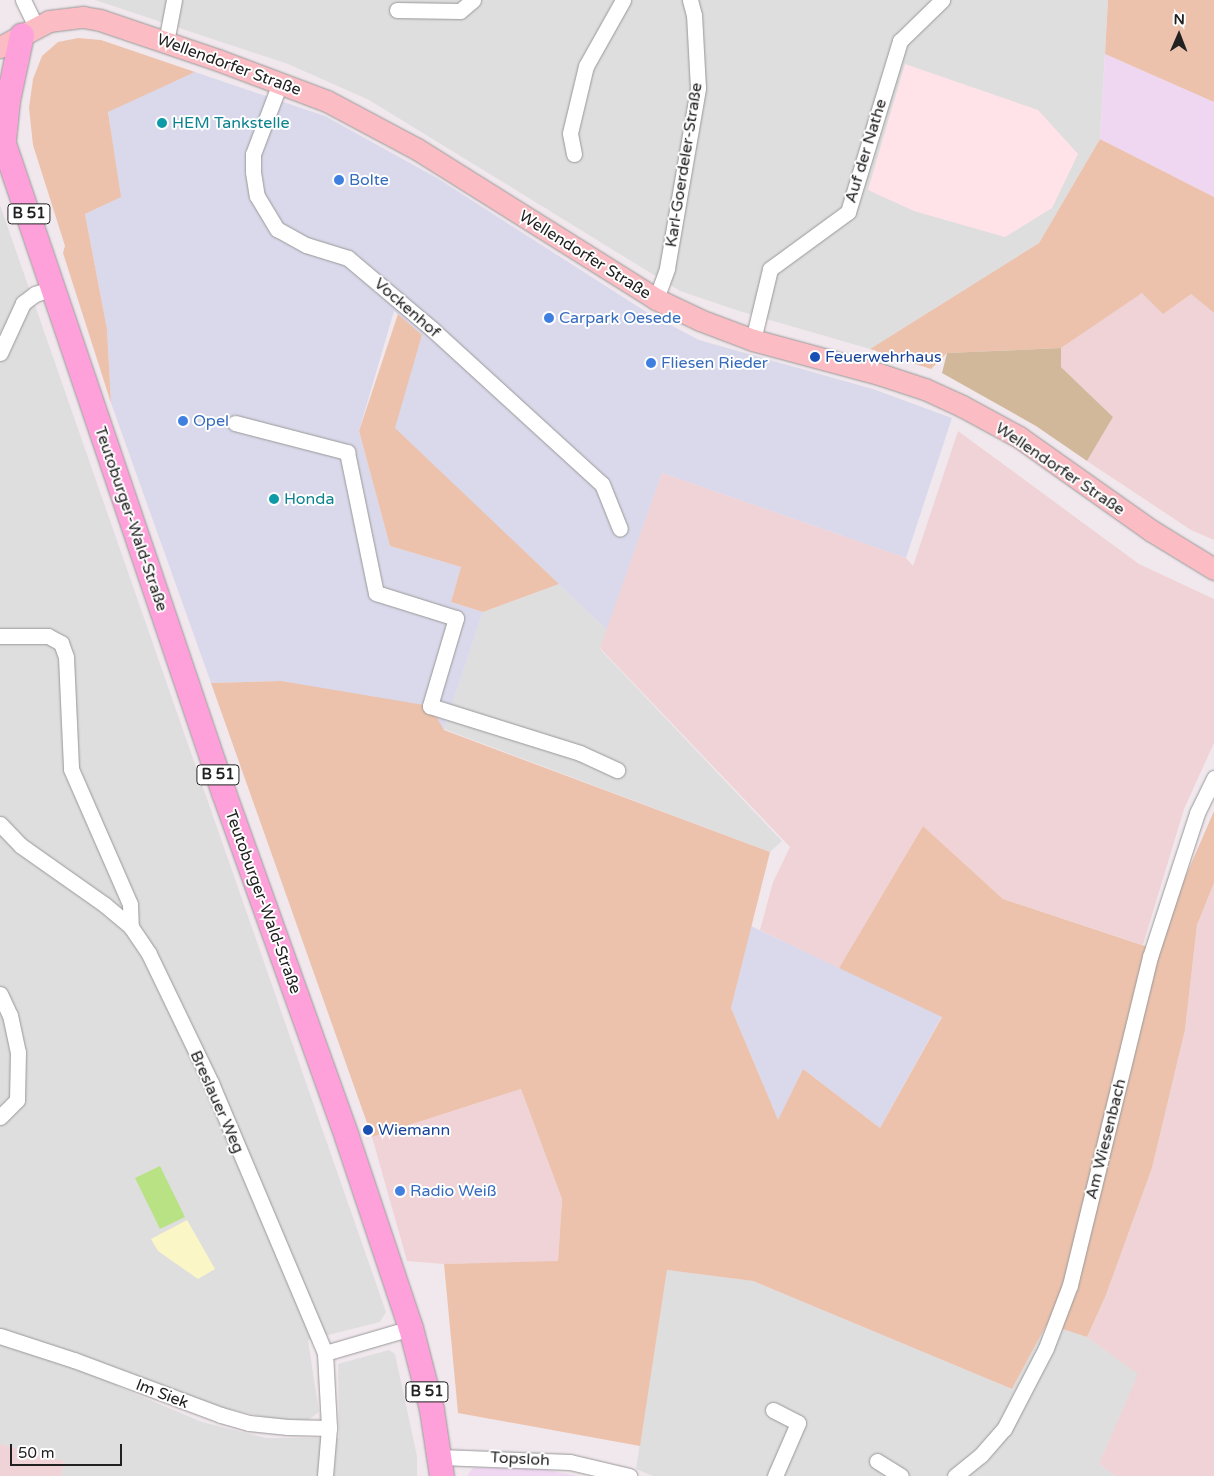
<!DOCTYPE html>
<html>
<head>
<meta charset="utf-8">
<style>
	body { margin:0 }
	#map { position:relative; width:1214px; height:1476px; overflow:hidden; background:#f1e8ed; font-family:"Varela Round",sans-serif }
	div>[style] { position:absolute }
	.residential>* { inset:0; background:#dfdedf }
	.commercial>* { inset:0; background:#efd7f2 }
	.industrial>* { inset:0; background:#dad9eb }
	.education>* { inset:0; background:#ffe3e8 }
	.farmland>* { inset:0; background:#f0d3d6 }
	.grass>* { inset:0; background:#ecc2ad }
	.forest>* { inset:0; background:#d2b89b }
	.park>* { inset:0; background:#fbf6c5 }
	.pitch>* { inset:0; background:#b8e284 }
	.roads { filter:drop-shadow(0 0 1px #989898) drop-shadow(0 0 1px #989898) }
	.street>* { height:15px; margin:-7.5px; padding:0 7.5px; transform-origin:7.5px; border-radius:7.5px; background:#fff }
	.secondary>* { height:21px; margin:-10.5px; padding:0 10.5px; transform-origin:10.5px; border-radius:10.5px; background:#fbbcc3 }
	.primary>* { height:24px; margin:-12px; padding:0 12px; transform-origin:12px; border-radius:12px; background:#fea0d9 }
	.dots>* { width:14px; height:14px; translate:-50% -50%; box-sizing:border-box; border:2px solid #fff; border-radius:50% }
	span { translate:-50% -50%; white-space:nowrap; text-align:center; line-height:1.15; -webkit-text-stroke:4px #fff; paint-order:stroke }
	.shield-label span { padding:1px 4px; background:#fff; border:1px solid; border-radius:4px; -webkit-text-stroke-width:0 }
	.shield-label { font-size:15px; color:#212121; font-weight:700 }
	.street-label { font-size:16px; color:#212121 }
	.culture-label { font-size:16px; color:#0d838f }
	.left { translate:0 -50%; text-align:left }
	.shop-label { font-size:16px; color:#366cbe }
	.transit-label { font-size:16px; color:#164399 }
	.north { position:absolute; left:1154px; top:10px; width:50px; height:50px; -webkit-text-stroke:4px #fff; paint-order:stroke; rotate:1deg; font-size:14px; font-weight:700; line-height:20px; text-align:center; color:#212121 }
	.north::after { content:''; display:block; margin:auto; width:18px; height:22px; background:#212121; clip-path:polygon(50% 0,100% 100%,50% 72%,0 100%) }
	.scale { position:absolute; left:10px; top:1444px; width:112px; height:22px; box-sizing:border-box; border:2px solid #212121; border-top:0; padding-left:6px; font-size:15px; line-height:18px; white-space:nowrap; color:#212121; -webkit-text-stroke:4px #fff; paint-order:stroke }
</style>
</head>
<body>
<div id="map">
	<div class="residential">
		<i style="clip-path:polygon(95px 0,1108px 0,1100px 139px,1039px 243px,870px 349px,739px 311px,680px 291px,369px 100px,288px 64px)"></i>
		<i style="clip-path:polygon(0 205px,386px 1312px,380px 1322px,308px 1340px,319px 1412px,308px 1420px,274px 1419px,215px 1406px,121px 1376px,117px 1386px,202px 1422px,266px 1438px,339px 1438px,338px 1364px,389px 1350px,395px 1354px,417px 1456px,417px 1476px,61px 1476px,64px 1461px,0 1444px)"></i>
		<i style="clip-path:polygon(559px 584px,607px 630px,600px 649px,782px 841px,770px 852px,444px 729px,483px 612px)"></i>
		<i style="clip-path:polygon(667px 1270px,753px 1281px,1012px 1389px,1047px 1324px,1087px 1337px,1139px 1374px,1099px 1464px,1115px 1476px,653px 1476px,636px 1469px)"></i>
	</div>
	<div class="commercial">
		<i style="clip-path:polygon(1105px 54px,1214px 102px,1214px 197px,1100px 139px)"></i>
		<i style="clip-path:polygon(473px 1468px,535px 1468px,578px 1476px,467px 1476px)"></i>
	</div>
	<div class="industrial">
		<i style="clip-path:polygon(195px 72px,325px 116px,437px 178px,648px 313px,699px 340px,873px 389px,952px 418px,906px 558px,662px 473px,607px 630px,394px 428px,422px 335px,394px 311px,359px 431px,390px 546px,461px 567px,451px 602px,483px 612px,444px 729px,281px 681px,211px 683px,111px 403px,107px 329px,85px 214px,120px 197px,108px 111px)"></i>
		<i style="clip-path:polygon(751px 926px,942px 1016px,880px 1128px,803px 1069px,778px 1121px,731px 1008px)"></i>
	</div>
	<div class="education">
		<i style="clip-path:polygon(905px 64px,1038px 110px,1078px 154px,1052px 208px,1005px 237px,914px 211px,868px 190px)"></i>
	</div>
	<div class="farmland">
		<i style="clip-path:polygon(1142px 292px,1191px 294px,1214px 313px,1214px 540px,1191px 530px,1087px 461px,1113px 417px,1061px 367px,1061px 348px)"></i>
		<i style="clip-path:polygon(958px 431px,1139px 564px,1214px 599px,1214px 743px,1184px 809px,1143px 945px,1003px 899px,923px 826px,839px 968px,760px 930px,773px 882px,790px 847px,600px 648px,662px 473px,906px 558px,913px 566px)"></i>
		<i style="clip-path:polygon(1214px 883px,1214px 1476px,1115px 1476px,1099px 1464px,1138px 1374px,1087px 1337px,1106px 1295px,1152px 1168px,1185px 1030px,1197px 925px)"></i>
		<i style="clip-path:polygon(521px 1089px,562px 1199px,558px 1262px,444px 1264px,407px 1261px,372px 1137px)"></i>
		<i style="clip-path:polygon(0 1444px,64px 1461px,61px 1476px,0 1476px)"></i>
	</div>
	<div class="grass">
		<i style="clip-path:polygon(1108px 0,1214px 0,1214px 102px,1105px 54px)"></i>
		<i style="clip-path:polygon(78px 38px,101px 40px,195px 72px,108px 112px,121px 197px,85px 214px,107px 329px,111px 403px,63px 253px,65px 246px,33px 145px,29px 108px,33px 79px,42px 56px,58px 42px)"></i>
		<i style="clip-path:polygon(1100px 139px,1214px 197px,1214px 313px,1191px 294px,1163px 314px,1142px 293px,1061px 348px,947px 353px,931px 369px,870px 349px,1039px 243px)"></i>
		<i style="clip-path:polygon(398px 314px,422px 335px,395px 428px,559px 584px,483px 612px,451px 602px,461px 567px,390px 546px,359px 431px)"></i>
		<i style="clip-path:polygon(281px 681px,430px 706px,444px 730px,770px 852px,731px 1008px,778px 1120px,803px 1069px,880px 1128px,942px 1017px,839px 968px,923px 826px,1003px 899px,1160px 951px,1184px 880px,1214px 811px,1214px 883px,1197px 925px,1185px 1030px,1152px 1168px,1106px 1295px,1087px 1337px,1047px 1324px,1012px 1389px,753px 1281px,667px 1270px,640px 1446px,458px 1413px,444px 1264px,558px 1261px,562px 1199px,521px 1089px,372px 1137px,211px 683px)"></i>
	</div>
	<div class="forest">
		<i style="clip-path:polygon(1061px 348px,1061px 367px,1113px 417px,1087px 461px,1036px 426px,942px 373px,947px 353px)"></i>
	</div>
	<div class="park">
		<i style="clip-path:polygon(187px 1220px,215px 1269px,198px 1279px,158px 1251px,151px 1239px)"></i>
	</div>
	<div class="pitch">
		<i style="clip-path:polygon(160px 1166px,185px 1217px,160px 1229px,135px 1178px)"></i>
	</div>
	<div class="roads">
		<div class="street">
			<i style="left:23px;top:0;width:30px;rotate:64deg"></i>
			<i style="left:397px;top:10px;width:63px;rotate:0.9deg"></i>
			<i style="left:460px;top:11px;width:17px;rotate:-40deg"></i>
			<i style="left:166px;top:42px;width:43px;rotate:-79.2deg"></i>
			<i style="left:280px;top:83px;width:76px;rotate:110.8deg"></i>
			<i style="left:253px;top:154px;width:18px;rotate:90deg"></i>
			<i style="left:253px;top:172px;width:24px;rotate:81deg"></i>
			<i style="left:257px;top:196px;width:39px;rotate:59deg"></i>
			<i style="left:277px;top:229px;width:33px;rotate:29deg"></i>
			<i style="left:306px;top:245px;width:44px;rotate:17.2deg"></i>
			<i style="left:348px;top:258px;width:110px;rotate:40.2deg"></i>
			<i style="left:432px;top:329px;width:230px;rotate:42.4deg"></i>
			<i style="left:602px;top:484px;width:48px;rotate:68.2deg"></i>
			<i style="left:574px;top:154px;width:21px;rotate:-101deg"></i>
			<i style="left:570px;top:133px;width:69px;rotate:-76.6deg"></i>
			<i style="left:586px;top:66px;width:76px;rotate:-60.7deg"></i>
			<i style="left:656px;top:299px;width:33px;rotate:-70deg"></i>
			<i style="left:667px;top:268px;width:183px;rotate:-80.2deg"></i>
			<i style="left:698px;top:88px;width:73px;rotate:-93.1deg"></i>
			<i style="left:694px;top:15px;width:16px;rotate:-105deg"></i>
			<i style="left:753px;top:340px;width:73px;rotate:-76.5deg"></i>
			<i style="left:770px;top:269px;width:97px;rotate:-36.2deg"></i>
			<i style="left:848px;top:212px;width:179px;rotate:-73.1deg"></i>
			<i style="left:900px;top:41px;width:59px;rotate:-44.3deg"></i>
			<i style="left:0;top:353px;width:55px;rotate:-65.3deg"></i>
			<i style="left:23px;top:303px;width:15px;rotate:-37deg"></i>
			<i style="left:35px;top:294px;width:19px;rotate:-18deg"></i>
			<i style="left:235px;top:423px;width:116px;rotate:14.5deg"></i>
			<i style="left:347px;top:452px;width:144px;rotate:78.4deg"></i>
			<i style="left:376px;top:593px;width:84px;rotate:17.4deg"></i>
			<i style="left:456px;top:618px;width:92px;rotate:106.5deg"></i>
			<i style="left:430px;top:706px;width:157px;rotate:17.4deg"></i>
			<i style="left:580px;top:753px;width:41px;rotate:24.7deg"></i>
			<i style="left:0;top:636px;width:48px"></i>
			<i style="left:48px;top:636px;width:15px;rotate:28deg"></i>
			<i style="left:61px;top:643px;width:15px;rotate:70deg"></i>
			<i style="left:66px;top:657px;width:112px;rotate:87.4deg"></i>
			<i style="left:71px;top:769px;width:147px;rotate:66.4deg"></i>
			<i style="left:130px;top:904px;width:23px;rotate:88deg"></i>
			<i style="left:0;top:824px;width:29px;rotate:46deg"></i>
			<i style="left:20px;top:845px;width:104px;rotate:35.2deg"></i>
			<i style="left:105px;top:905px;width:34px;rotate:40deg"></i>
			<i style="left:131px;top:927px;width:32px;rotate:56deg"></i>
			<i style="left:149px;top:954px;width:143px;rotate:64.3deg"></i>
			<i style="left:211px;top:1083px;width:293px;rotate:67.1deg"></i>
			<i style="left:325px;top:1353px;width:90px;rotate:-16.2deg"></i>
			<i style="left:0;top:994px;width:23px;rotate:65deg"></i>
			<i style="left:10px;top:1015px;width:38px;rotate:78deg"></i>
			<i style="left:18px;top:1052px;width:48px;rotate:91.2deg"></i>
			<i style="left:17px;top:1100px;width:24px;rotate:135deg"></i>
			<i style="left:0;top:1336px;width:78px;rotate:18deg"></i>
			<i style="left:74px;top:1360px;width:157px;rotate:20.5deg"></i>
			<i style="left:221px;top:1415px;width:29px;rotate:16deg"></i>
			<i style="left:249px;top:1423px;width:39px;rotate:6deg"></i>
			<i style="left:288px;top:1427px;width:41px;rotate:1.4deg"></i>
			<i style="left:325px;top:1353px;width:75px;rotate:86.9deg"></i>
			<i style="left:329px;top:1428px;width:48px;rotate:94.8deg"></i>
			<i style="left:773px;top:1410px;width:28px;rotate:27deg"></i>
			<i style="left:798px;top:1423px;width:58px;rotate:113.5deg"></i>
			<i style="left:440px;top:1457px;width:130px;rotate:2.2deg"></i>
			<i style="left:570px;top:1462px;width:61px;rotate:13.3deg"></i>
			<i style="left:877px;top:1461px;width:28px;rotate:32deg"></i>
			<i style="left:955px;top:1476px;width:33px;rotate:-39deg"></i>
			<i style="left:981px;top:1455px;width:35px;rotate:-49deg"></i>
			<i style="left:1004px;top:1429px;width:91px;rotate:-62.6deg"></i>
			<i style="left:1046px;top:1348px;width:67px;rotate:-69.1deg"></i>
			<i style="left:1070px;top:1285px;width:338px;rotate:-76.3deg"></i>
			<i style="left:1150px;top:957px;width:151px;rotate:-71.9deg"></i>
			<i style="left:1197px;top:813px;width:39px;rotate:-64deg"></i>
		</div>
		<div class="secondary">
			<i style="left:0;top:47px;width:55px;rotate:-28deg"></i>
			<i style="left:49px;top:21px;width:34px;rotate:-7deg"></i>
			<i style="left:83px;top:17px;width:17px;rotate:10deg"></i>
			<i style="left:100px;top:20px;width:125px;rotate:18.7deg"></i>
			<i style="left:218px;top:60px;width:116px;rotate:20.6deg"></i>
			<i style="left:327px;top:101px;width:102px;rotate:28.1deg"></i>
			<i style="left:417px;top:149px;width:282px;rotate:32.1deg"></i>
			<i style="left:656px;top:299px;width:49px;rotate:25.5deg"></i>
			<i style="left:700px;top:320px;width:57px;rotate:20.7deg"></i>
			<i style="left:753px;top:340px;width:131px;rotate:15.1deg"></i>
			<i style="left:879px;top:374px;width:48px;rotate:18.1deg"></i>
			<i style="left:925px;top:389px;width:41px;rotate:24.7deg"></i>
			<i style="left:962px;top:406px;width:65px;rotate:28.5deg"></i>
			<i style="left:1019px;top:437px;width:163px;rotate:35.3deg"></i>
			<i style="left:1152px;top:531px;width:73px;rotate:31.5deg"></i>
		</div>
		<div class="primary">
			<i style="left:0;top:132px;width:698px;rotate:71.28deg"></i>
			<i style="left:224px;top:793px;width:365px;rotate:70.3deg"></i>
			<i style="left:347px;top:1137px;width:201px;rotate:71.5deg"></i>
			<i style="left:411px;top:1328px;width:85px;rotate:75.6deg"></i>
			<i style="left:432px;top:1410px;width:67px;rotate:81.4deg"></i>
			<i style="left:4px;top:141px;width:40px;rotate:-84.3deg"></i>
			<i style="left:8px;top:101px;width:67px;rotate:-78deg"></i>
		</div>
	</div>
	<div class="dots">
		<i style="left:162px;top:123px;background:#0f9aa8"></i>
		<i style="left:339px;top:180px;background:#3f7fe0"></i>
		<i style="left:549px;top:318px;background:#3f7fe0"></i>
		<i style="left:815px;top:357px;background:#1a4fb4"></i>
		<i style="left:651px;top:363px;background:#3f7fe0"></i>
		<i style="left:183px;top:421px;background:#3f7fe0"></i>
		<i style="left:274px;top:499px;background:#0f9aa8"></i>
		<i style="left:368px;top:1130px;background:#1a4fb4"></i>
		<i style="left:400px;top:1191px;background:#3f7fe0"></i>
	</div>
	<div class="shield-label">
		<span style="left:29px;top:214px">B 51</span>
		<span style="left:218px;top:775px">B 51</span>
		<span style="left:427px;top:1392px">B 51</span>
	</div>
	<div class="street-label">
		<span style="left:229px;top:65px;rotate:20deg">Wellendorfer Straße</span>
		<span style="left:866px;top:151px;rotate:-73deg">Auf der Nathe</span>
		<span style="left:684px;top:165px;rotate:-81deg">Karl-Goerdeler-Straße</span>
		<span style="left:585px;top:255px;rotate:32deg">Wellendorfer Straße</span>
		<span style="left:407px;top:308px;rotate:41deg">Vockenhof</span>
		<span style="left:1060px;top:469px;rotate:34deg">Wellendorfer Straße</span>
		<span style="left:131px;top:519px;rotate:71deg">Teutoburger-Wald-Straße</span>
		<span style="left:263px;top:902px;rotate:70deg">Teutoburger-Wald-Straße</span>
		<span style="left:217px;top:1102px;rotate:66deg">Breslauer Weg</span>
		<span style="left:1106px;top:1139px;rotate:-76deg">Am Wiesenbach</span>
		<span style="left:162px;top:1394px;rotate:21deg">Im Siek</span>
		<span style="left:520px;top:1459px;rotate:3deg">Topsloh</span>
	</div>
	<div class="culture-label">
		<span class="left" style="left:172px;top:123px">HEM Tankstelle</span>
		<span class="left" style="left:284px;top:499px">Honda</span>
	</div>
	<div class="shop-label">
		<span class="left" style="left:349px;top:180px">Bolte</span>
		<span class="left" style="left:559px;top:318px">Carpark Oesede</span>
		<span class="left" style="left:661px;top:363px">Fliesen Rieder</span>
		<span class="left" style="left:193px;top:421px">Opel</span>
		<span class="left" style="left:410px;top:1191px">Radio Weiß</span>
	</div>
	<div class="transit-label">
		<span class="left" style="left:825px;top:357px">Feuerwehrhaus</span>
		<span class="left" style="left:378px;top:1130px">Wiemann</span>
	</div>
	<div class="north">N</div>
	<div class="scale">50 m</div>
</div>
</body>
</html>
